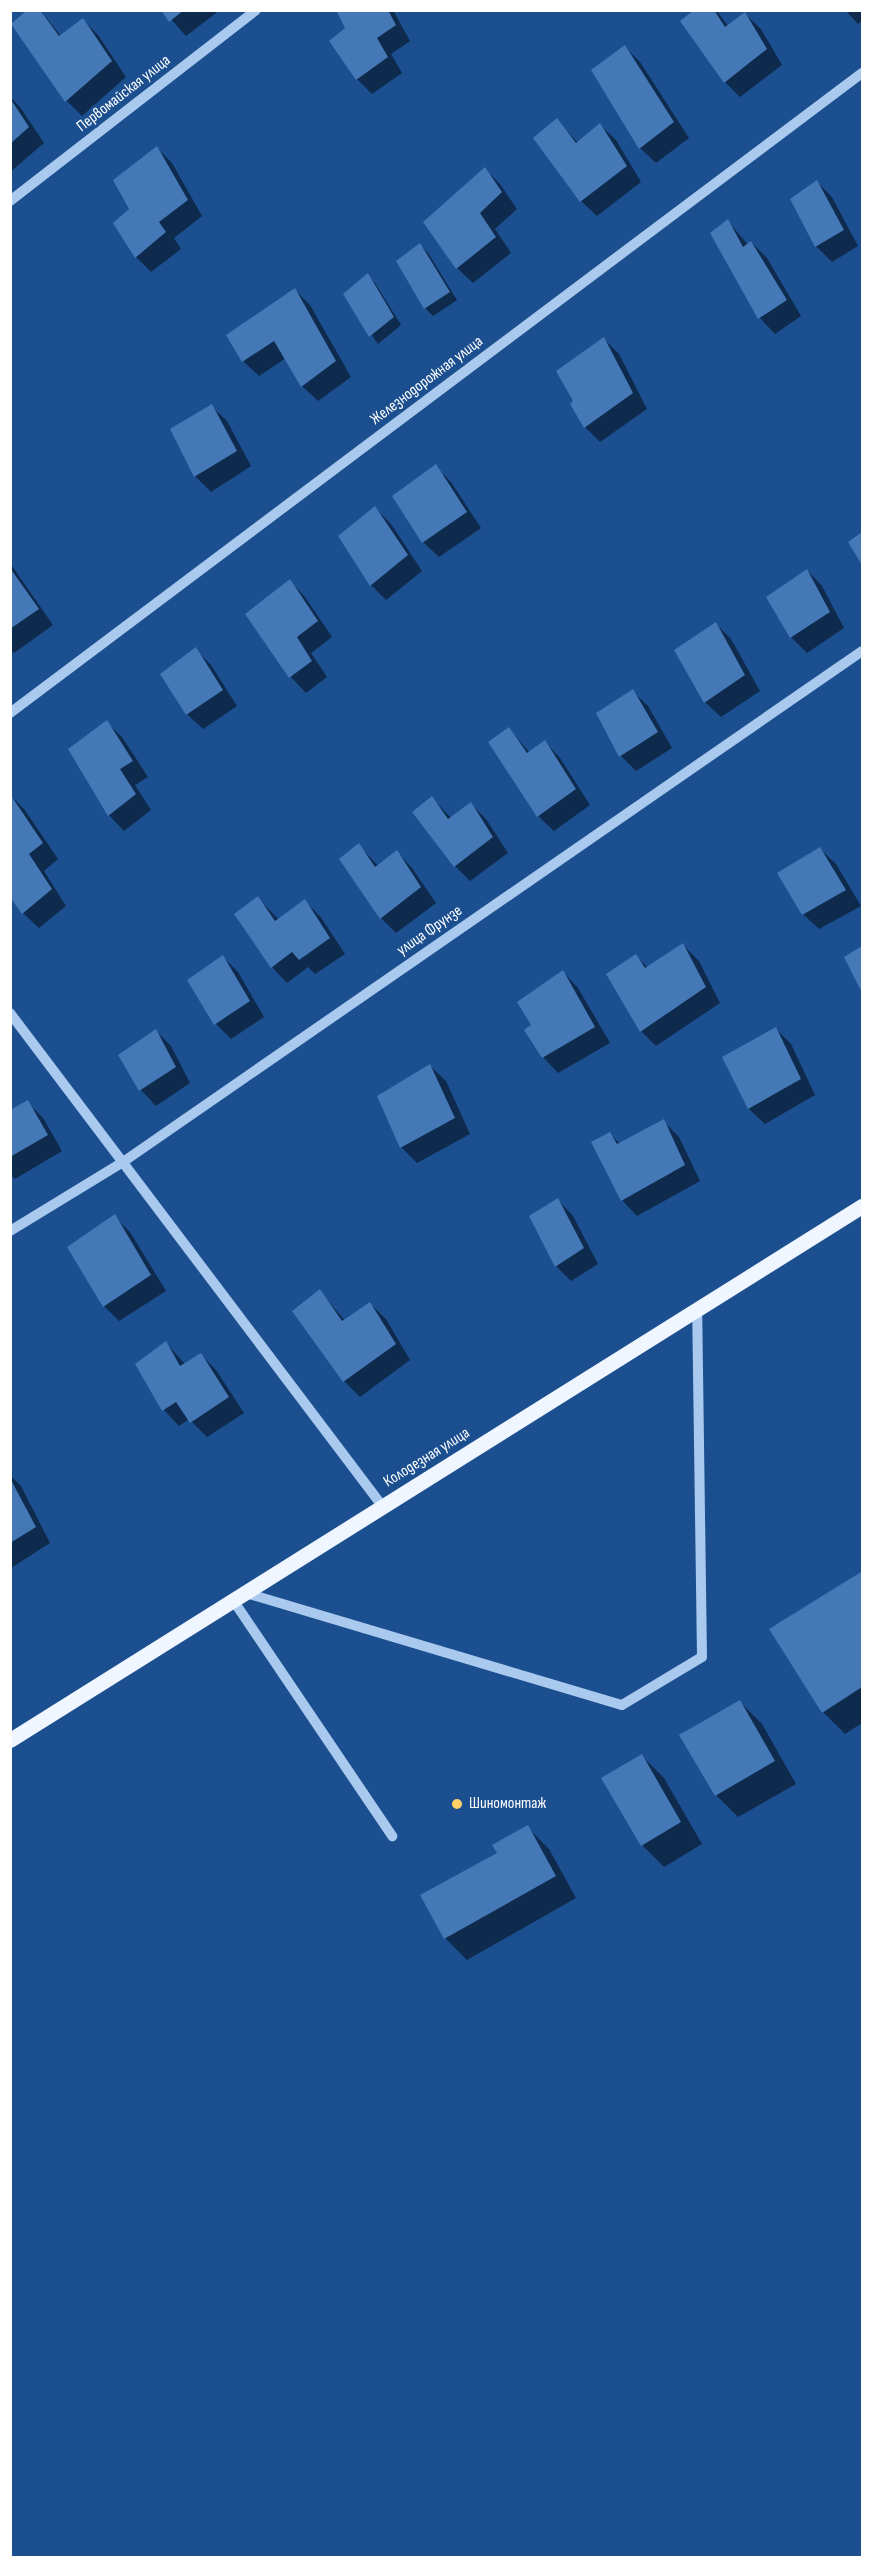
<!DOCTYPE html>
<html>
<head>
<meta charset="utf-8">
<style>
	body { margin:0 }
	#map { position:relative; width:873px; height:2568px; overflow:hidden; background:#1b4f8f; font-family:"Sofia Sans Condensed",sans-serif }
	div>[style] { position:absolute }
	.shadow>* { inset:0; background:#0007 }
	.building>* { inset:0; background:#4478b7 }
	.minor>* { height:10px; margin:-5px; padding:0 5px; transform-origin:5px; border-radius:5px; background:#a9c9ee }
	.major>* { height:15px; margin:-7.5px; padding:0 7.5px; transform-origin:7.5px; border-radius:7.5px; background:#f0f6ff }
	.dots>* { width:16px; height:16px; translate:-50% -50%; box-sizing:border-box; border:3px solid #1b4f8f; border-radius:50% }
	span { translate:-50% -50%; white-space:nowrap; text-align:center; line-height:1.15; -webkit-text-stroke:6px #1b4f8f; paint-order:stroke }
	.street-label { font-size:16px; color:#fff }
	.poi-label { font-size:16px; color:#fff }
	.left { translate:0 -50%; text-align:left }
	.frame { position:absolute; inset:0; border:12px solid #fff; pointer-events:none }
</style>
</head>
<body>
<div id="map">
	<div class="shadow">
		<i style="clip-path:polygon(40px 10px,61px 36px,83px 20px,98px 35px,126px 77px,82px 116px,67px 101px,13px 25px)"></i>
		<i style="clip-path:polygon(163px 10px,220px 10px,186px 36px)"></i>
		<i style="clip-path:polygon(337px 10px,393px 10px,410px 41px,391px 54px,402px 73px,372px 94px,357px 79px,347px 28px)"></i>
		<i style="clip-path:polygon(697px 10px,716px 10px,728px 26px,745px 14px,761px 29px,782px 65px,740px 97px,725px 82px)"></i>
		<i style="clip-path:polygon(845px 10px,862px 10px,862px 21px,858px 24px)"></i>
		<i style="clip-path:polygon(625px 47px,640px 62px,689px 138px,656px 163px,640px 148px)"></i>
		<i style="clip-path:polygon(10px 97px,20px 107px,44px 143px,10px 172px)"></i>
		<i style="clip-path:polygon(557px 120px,578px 143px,600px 125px,616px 140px,641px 182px,597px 216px,581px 201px,535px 138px)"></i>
		<i style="clip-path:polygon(157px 148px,172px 163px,202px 216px,174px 238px,181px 249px,151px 272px,136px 257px,131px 209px)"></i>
		<i style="clip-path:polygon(485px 169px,500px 184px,517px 209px,495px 229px,511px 253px,473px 283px,457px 268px)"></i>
		<i style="clip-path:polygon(817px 182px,832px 197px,858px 246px,832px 262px,816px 246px,791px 199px)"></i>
		<i style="clip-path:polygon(728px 221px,748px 245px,751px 242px,767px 258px,801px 316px,775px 334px,760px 318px,712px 233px)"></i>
		<i style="clip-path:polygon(420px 245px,428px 253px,457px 300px,433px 316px,425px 308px)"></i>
		<i style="clip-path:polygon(368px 275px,375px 283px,401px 325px,378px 344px,344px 294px)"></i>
		<i style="clip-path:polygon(295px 290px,310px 305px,351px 377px,318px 401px,302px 386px,286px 358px,259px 376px,243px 361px)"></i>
		<i style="clip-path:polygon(604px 339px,619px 354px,647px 409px,600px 442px,585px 427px)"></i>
		<i style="clip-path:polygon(211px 406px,227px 421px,251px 466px,211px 492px,195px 476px)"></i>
		<i style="clip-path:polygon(435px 466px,451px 482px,481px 528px,439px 557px,423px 542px)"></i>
		<i style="clip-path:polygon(375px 508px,391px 524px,422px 571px,386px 600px,371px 585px)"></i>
		<i style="clip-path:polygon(10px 563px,53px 625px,14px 653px,10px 650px)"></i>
		<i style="clip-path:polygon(807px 570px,822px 586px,844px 628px,807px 653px,791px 637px)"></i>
		<i style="clip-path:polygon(290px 581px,305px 597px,332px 637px,311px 653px,327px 677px,306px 693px,291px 677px,247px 614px)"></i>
		<i style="clip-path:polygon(716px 624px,731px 639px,760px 691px,721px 717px,705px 702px)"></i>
		<i style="clip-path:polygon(195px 649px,211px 665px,237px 706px,203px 729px,187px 714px)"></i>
		<i style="clip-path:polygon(632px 691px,648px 706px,672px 748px,636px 771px,621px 756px,597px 714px)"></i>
		<i style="clip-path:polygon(106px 722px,122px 737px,148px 777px,135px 785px,151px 810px,124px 831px,109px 815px,70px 750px)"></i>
		<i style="clip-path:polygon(508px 728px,530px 753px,545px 742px,560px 758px,590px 805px,554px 831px,538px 816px)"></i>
		<i style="clip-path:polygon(10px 795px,24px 809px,58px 859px,44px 871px,66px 906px,39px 928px,23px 913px)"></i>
		<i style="clip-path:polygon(432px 798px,451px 818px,471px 804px,486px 819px,508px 853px,470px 881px,455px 866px)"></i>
		<i style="clip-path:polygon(359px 845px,378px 866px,397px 852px,412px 868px,436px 903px,396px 933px,381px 918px)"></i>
		<i style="clip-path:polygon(820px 849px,836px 864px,861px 906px,819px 929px,803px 914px)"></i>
		<i style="clip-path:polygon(258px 898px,279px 920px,304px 901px,320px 916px,345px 954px,315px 974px,308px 967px,287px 983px,272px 967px)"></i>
		<i style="clip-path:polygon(683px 945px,699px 961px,720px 1003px,656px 1046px,641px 1031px,636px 956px,648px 968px)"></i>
		<i style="clip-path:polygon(862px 948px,862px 989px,846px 958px)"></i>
		<i style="clip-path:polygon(223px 957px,238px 972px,264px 1017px,231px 1039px,216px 1024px)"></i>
		<i style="clip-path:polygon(563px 972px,578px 988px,610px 1043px,558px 1073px,543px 1057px,533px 1025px)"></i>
		<i style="clip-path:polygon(776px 1029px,791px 1044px,815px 1095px,765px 1124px,749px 1109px,724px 1057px)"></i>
		<i style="clip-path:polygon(155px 1030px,171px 1046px,190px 1083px,156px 1106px,141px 1090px,120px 1056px)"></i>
		<i style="clip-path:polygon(430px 1066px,446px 1081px,470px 1134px,417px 1163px,401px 1147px,379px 1097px)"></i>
		<i style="clip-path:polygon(27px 1102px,43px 1118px,62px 1151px,15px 1179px,10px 1175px,10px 1112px)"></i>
		<i style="clip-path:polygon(663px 1121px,679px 1137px,700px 1181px,637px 1216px,622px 1200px,610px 1134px,620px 1144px)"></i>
		<i style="clip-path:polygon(558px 1200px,573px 1216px,598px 1264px,571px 1281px,556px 1266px)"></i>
		<i style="clip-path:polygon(114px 1216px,130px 1232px,166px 1291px,119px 1321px,104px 1306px)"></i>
		<i style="clip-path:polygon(320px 1291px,345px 1321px,370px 1304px,386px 1319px,410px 1360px,360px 1397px,344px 1381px)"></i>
		<i style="clip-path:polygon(166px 1343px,185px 1364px,201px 1355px,216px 1370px,244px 1413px,207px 1437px,189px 1419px,179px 1426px,164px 1410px,137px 1365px)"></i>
		<i style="clip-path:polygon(10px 1475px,21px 1486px,50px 1543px,11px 1568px)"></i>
		<i style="clip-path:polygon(860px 1574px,862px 1576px,862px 1723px,845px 1734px,823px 1712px)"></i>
		<i style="clip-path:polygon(740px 1702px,762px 1724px,796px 1784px,738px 1817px,716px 1795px)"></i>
		<i style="clip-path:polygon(642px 1756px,664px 1778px,702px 1844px,664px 1867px,642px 1845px)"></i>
		<i style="clip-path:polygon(527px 1827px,549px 1849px,576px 1898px,467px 1960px,445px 1938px,499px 1854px)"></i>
	</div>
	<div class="building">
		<i style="clip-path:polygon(27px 10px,40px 10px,59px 36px,83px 18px,112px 61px,65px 102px,11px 24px)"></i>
		<i style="clip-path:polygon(161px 10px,184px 10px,169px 22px)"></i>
		<i style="clip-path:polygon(336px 10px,388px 10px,396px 25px,377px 38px,388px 57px,356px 80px,329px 41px,345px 28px)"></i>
		<i style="clip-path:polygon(694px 10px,714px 10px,725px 27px,745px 12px,767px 49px,724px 83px,680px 21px)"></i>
		<i style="clip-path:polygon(625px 45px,674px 122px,639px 149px,591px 70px)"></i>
		<i style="clip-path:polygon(10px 98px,29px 127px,10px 144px)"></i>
		<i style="clip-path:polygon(557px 118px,576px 143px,600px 123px,627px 166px,580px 202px,533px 138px)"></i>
		<i style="clip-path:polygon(157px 146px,188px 200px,159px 222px,166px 232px,135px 258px,113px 223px,129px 209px,113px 180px)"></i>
		<i style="clip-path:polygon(485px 167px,502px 192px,480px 213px,496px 237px,456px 269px,423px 222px)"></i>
		<i style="clip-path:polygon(817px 180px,844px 230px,815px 247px,790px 199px)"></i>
		<i style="clip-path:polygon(728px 219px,743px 247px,751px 241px,787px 300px,758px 319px,710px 233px)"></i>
		<i style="clip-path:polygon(420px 243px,450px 292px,424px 309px,396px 261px)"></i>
		<i style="clip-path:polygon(368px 273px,394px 317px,369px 337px,343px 294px)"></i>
		<i style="clip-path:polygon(295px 288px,336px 361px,301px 387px,274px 341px,242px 362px,226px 335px)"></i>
		<i style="clip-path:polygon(604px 337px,633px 393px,584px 428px,570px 404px,573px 401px,556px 371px)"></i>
		<i style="clip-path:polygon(212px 404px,237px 451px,194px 477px,170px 429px)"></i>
		<i style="clip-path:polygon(436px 464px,467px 512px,422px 543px,392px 496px)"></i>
		<i style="clip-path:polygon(375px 506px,408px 555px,370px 586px,338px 536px)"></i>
		<i style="clip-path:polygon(862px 532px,862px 565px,848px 542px)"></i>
		<i style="clip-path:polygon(10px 568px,39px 609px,10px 629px)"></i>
		<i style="clip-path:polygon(807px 569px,830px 612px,790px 638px,766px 597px)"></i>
		<i style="clip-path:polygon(290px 579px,318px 621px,297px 637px,312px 661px,289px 678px,245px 614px)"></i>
		<i style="clip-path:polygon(716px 622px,745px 675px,704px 703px,674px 650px)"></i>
		<i style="clip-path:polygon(196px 647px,223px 690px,186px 715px,160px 674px)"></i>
		<i style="clip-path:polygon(633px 689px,658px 732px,619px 757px,596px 713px)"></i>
		<i style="clip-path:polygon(107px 720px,133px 761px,120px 769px,136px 794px,108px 816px,68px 749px)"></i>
		<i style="clip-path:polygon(509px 727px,527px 753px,545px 740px,576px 789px,537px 817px,488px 742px)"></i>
		<i style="clip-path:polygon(10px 794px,43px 843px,29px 854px,52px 889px,22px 914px,10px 897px)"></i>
		<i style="clip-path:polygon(432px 796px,448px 819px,471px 802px,493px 837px,454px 867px,412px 812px)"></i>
		<i style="clip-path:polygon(359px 843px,375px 867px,397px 850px,421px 887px,380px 919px,339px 859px)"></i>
		<i style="clip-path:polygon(820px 847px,846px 890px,802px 915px,777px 873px)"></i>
		<i style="clip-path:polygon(258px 896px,275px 921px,305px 899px,330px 938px,299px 960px,292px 952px,271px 968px,234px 914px)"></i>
		<i style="clip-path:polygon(683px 943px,706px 987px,640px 1032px,606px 974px,636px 954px,645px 968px)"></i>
		<i style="clip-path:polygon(862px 946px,862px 993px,844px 957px)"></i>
		<i style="clip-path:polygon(223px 955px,250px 1001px,214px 1025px,187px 980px)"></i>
		<i style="clip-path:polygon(563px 970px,595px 1027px,542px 1058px,524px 1030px,531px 1025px,517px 1002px)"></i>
		<i style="clip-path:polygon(776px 1027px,801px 1079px,748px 1109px,722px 1057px)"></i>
		<i style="clip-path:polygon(156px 1029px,176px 1067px,139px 1091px,118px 1055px)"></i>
		<i style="clip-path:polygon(430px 1064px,455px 1118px,400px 1148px,377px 1096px)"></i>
		<i style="clip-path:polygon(28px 1100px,48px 1135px,10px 1157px,10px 1110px)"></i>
		<i style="clip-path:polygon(664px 1119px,685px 1165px,621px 1201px,591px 1142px,610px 1132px,617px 1144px)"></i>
		<i style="clip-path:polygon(558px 1198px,584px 1248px,555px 1267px,529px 1216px)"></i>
		<i style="clip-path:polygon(115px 1214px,151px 1275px,103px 1307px,67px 1247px)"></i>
		<i style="clip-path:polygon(320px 1289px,342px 1321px,370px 1302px,396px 1344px,343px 1382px,292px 1311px)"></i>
		<i style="clip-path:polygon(166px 1341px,180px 1366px,201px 1353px,229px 1397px,190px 1423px,176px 1402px,162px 1411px,135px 1364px)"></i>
		<i style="clip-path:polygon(10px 1478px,36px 1527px,10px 1543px)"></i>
		<i style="clip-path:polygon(861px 1572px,862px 1687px,822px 1713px,769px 1629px)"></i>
		<i style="clip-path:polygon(740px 1700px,775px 1761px,715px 1796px,679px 1735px)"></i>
		<i style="clip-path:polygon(642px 1754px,681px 1822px,641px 1846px,601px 1778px)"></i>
		<i style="clip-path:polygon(528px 1825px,556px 1876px,444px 1939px,420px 1895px,497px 1853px,492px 1845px)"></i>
	</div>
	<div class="minor">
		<i style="left:10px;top:201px;width:311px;rotate:-37.8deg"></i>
		<i style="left:10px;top:713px;width:1066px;rotate:-36.91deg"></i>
		<i style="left:10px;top:1013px;width:619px;rotate:52.94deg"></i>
		<i style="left:10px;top:1231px;width:132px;rotate:-31.4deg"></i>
		<i style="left:123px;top:1162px;width:898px;rotate:-34.66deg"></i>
		<i style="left:246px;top:1593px;width:392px;rotate:16.6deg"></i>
		<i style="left:622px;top:1705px;width:93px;rotate:-31deg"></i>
		<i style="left:702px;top:1657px;width:348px;rotate:-90.8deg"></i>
		<i style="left:233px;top:1600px;width:285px;rotate:56deg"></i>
	</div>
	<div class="major">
		<i style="left:10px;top:1740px;width:1006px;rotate:-32.08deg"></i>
	</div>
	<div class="dots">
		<i style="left:457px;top:1804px;background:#ffd166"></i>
	</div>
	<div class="street-label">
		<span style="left:124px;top:94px;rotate:-38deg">Первомайская улица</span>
		<span style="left:427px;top:381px;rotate:-37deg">Железнодорожная улица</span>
		<span style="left:430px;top:931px;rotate:-35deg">улица Фрунзе</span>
		<span style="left:427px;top:1458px;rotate:-32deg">Колодезная улица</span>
	</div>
	<div class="poi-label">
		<span class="left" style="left:469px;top:1804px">Шиномонтаж</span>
	</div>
	<div class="frame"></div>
</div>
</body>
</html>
